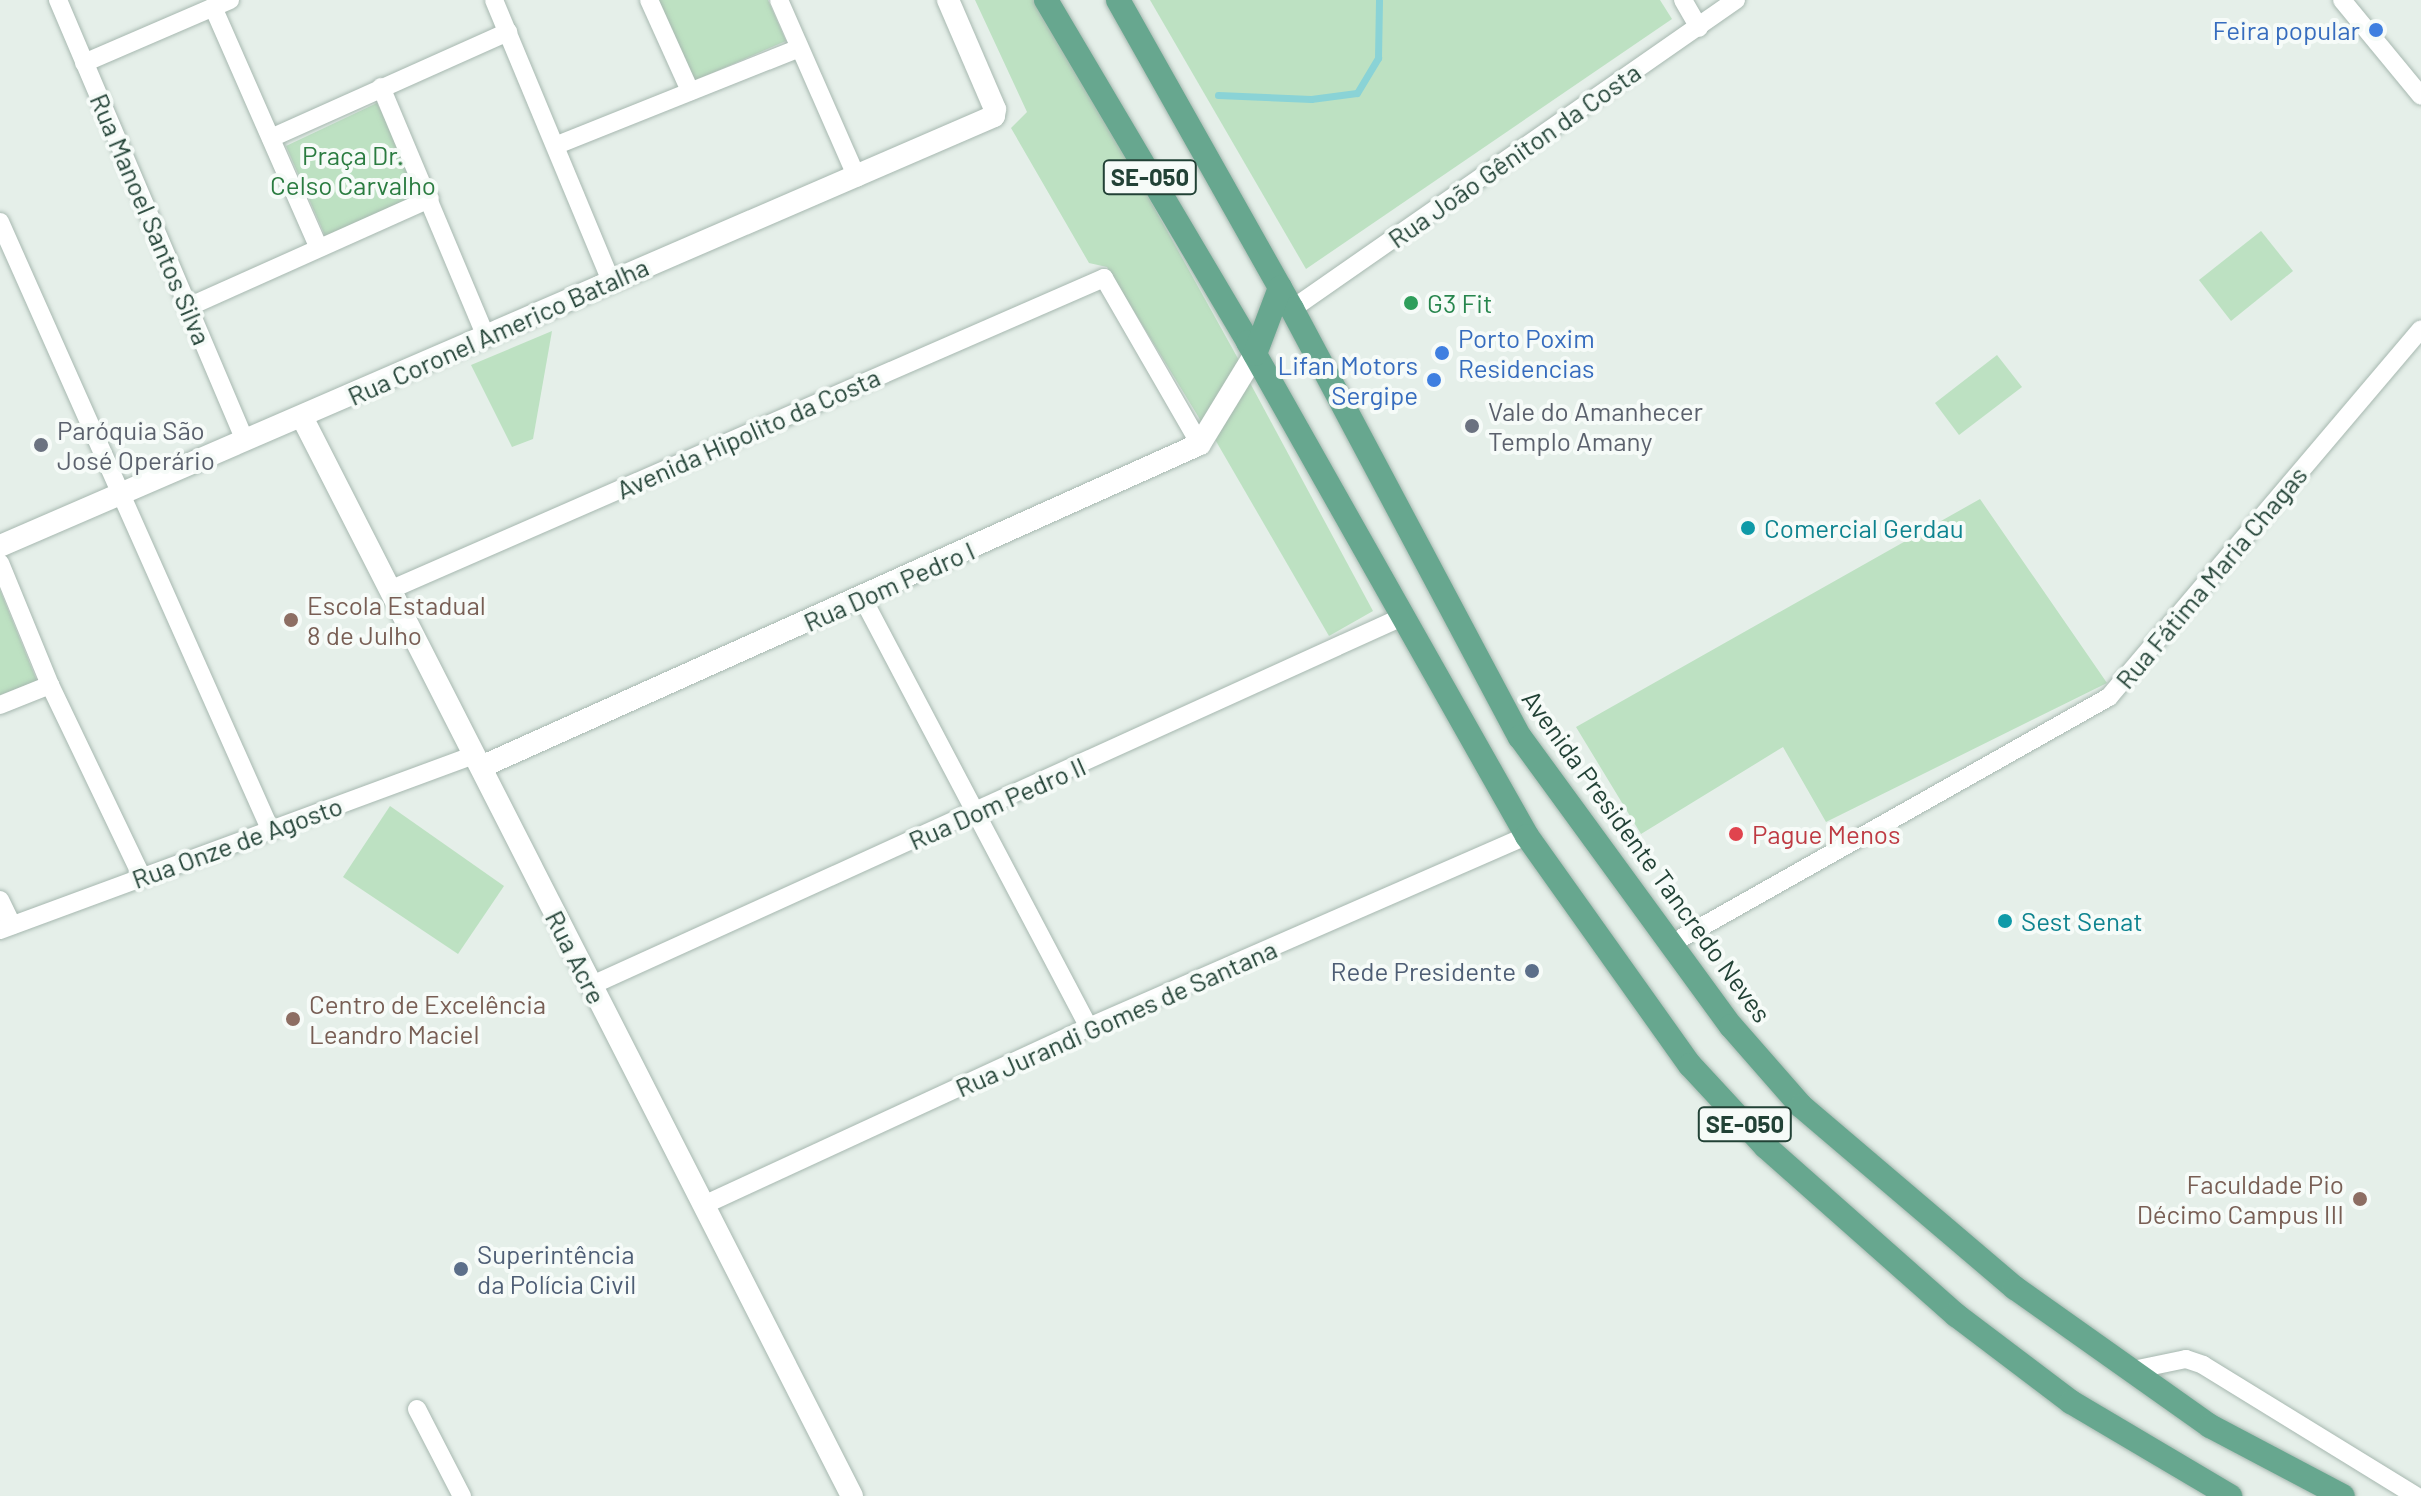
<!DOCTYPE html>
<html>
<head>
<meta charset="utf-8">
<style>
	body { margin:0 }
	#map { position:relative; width:2421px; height:1496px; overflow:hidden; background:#e5efe9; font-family:Barlow,sans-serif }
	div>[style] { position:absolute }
	.green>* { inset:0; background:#bde1c2 }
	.stream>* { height:7px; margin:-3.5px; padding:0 3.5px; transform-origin:3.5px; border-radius:3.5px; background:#8ad3d6 }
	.roads { filter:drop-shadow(0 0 2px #a7b8b0) drop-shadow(0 0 2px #a7b8b0) }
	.minor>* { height:18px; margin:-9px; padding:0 9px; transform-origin:9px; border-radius:9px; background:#fff }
	.tertiary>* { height:22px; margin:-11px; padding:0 11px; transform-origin:11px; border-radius:11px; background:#fff }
	.primary>* { height:24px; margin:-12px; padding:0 12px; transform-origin:12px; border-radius:12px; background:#67a78f }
	.dots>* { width:22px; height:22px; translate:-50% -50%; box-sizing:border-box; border:4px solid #f6fbf8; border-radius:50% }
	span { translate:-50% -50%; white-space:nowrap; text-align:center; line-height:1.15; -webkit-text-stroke:8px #f6fbf8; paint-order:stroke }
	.shield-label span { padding:2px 6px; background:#f6fbf8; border:2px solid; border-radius:6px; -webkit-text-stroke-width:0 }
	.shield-label { font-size:24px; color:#224236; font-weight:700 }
	.shop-label { font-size:26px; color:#366cbe }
	.right { translate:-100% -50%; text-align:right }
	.left { translate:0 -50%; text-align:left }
	.park-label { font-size:26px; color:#2a7c40 }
	.street-label { font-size:26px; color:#224236 }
	.leisure-label { font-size:26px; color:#27864d }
	.worship-label { font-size:26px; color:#5b616d }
	.culture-label { font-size:26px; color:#0d838f }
	.education-label { font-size:26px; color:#785e54 }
	.health-label { font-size:26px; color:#be3a42 }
	.service-label { font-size:26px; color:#4e5e75 }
</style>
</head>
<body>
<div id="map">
	<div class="green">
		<i style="clip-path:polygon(656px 0,768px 0,786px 41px,691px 82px)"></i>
		<i style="clip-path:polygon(975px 0,1039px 0,1241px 364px,1204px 426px,1107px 267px,1089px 263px,1011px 128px,1027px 112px)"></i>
		<i style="clip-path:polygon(1150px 0,1660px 0,1672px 19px,1306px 269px)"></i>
		<i style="clip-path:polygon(377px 103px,421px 193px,326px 238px,286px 146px)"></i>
		<i style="clip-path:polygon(2261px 231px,2293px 271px,2231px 321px,2199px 280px)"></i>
		<i style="clip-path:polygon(552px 331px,533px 439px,512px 447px,471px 365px)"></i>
		<i style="clip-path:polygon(1997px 355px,2022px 387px,1959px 435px,1935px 403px)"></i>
		<i style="clip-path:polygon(1249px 381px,1373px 611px,1329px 636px,1213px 436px)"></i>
		<i style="clip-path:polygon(1980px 499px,2107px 683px,1826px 822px,1783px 747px,1641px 834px,1576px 727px)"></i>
		<i style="clip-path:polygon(0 590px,37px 681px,0 695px)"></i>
		<i style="clip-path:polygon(390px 806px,504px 886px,458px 954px,343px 877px)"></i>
	</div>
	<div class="stream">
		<i style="left:1218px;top:95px;width:93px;rotate:2.5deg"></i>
		<i style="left:1311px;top:99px;width:46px;rotate:-7.4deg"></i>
		<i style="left:1357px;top:93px;width:41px;rotate:-59deg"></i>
		<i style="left:1378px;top:58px;width:58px;rotate:-89deg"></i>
	</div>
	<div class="roads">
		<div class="minor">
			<i style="left:58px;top:0;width:476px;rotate:67deg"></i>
			<i style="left:494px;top:0;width:304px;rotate:67.4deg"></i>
			<i style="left:649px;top:0;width:100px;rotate:65.7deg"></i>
			<i style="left:779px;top:0;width:194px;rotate:66.3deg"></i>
			<i style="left:1683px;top:0;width:32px;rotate:60deg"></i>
			<i style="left:2342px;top:0;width:124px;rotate:50.5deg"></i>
			<i style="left:213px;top:7px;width:261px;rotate:66.3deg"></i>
			<i style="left:84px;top:63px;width:159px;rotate:-23.3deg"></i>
			<i style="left:381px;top:87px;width:269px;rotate:67.2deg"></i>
			<i style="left:271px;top:138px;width:260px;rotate:-24.1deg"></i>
			<i style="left:557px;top:145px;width:261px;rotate:-21.8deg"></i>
			<i style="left:0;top:222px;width:664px;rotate:66.02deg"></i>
			<i style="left:188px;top:307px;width:265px;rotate:-24.1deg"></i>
			<i style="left:1292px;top:309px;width:541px;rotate:-34.84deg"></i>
			<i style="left:0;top:563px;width:132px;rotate:67.7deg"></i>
			<i style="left:50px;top:685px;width:213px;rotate:64.4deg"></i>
			<i style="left:392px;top:589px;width:777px;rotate:-23.6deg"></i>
			<i style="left:1104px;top:278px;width:192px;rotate:60deg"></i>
			<i style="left:863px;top:599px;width:484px;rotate:62.2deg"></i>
			<i style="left:0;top:705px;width:54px;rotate:-21.8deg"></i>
			<i style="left:0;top:900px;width:28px;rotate:64deg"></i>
			<i style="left:0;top:930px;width:505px;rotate:-20.26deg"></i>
			<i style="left:1671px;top:944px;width:503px;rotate:-29.42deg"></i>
			<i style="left:2109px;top:697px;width:482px;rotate:-49.7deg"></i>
			<i style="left:590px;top:986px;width:892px;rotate:-24.44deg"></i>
			<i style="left:706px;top:1204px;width:422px;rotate:-24.8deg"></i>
			<i style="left:1089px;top:1027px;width:478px;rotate:-23.6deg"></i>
			<i style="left:2133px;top:1370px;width:54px;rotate:-11.7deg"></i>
			<i style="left:2186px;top:1359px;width:18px;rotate:19deg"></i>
			<i style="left:2203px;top:1365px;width:250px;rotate:31.6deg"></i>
			<i style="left:417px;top:1409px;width:98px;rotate:62.7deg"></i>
		</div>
		<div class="tertiary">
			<i style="left:302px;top:417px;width:1211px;rotate:62.99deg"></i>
			<i style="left:0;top:546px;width:1083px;rotate:-23.39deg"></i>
			<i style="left:994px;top:116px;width:7px;rotate:-82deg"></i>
			<i style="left:995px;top:109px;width:119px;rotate:-113.3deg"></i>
			<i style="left:481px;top:767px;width:788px;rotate:-24.19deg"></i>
			<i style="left:1200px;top:444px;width:105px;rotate:-58.6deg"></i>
		</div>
		<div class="primary">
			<i style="left:1046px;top:0;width:397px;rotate:59.4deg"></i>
			<i style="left:1248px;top:342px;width:567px;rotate:60.54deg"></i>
			<i style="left:1527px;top:836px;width:281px;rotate:54.6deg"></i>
			<i style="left:1690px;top:1065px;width:112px;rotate:47.2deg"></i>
			<i style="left:1766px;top:1147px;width:254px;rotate:41.5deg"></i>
			<i style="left:1956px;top:1315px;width:144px;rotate:37.1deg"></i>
			<i style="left:2071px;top:1402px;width:185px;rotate:30.6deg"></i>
			<i style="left:1118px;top:0;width:355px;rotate:60.6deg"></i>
			<i style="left:1292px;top:309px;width:485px;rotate:62deg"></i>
			<i style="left:1520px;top:737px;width:358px;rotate:53.9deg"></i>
			<i style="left:1731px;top:1026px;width:106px;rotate:48.8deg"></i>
			<i style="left:1801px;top:1106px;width:281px;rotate:40.4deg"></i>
			<i style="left:2015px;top:1288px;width:239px;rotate:35.3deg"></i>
			<i style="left:2210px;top:1426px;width:150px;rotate:27.8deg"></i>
			<i style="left:1255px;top:354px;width:71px;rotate:-69.3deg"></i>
		</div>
	</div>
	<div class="dots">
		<i style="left:2376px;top:30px;background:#3f7fe0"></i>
		<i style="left:1411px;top:303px;background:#2e9e5b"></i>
		<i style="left:1442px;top:353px;background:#3f7fe0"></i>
		<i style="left:1434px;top:380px;background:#3f7fe0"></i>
		<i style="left:1472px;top:426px;background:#6b7280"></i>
		<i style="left:41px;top:445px;background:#6b7280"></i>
		<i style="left:1748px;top:528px;background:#0f9aa8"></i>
		<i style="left:291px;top:620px;background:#8d6e63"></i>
		<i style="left:1736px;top:834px;background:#e0444e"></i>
		<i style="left:2005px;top:921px;background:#0f9aa8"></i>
		<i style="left:1532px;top:971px;background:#5c6f8a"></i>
		<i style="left:293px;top:1019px;background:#8d6e63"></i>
		<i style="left:2360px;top:1199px;background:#8d6e63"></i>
		<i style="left:461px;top:1269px;background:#5c6f8a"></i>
	</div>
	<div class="shield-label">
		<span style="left:1150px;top:177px">SE-050</span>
		<span style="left:1745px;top:1124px">SE-050</span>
	</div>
	<div class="shop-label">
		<span class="right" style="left:2360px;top:30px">Feira popular</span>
		<span class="left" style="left:1458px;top:353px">Porto Poxim<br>Residencias</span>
		<span class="right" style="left:1418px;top:380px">Lifan Motors<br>Sergipe</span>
	</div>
	<div class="park-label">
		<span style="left:353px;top:170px">Praça Dr.<br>Celso Carvalho</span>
	</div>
	<div class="street-label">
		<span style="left:1514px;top:155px;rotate:-35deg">Rua João Gêniton da Costa</span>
		<span style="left:151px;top:219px;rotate:67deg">Rua Manoel Santos Silva</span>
		<span style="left:498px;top:331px;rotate:-24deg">Rua Coronel Americo Batalha</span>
		<span style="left:748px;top:433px;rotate:-24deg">Avenida Hipolito da Costa</span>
		<span style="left:2211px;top:577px;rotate:-50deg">Rua Fátima Maria Chagas</span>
		<span style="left:889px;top:586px;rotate:-24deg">Rua Dom Pedro I</span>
		<span style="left:997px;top:803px;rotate:-24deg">Rua Dom Pedro II</span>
		<span style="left:237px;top:842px;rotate:-20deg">Rua Onze de Agosto</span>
		<span style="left:1647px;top:856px;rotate:54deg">Avenida Presidente Tancredo Neves</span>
		<span style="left:576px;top:957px;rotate:63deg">Rua Acre</span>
		<span style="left:1116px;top:1018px;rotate:-24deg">Rua Jurandi Gomes de Santana</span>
	</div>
	<div class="leisure-label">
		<span class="left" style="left:1427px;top:303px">G3 Fit</span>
	</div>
	<div class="worship-label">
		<span class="left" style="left:1488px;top:426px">Vale do Amanhecer<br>Templo Amany</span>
		<span class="left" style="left:57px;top:445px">Paróquia São<br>José Operário</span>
	</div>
	<div class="culture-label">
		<span class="left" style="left:1764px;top:528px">Comercial Gerdau</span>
		<span class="left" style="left:2021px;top:921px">Sest Senat</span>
	</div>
	<div class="education-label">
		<span class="left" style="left:307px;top:620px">Escola Estadual<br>8 de Julho</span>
		<span class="left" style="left:309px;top:1019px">Centro de Excelência<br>Leandro Maciel</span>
		<span class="right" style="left:2344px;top:1199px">Faculdade Pio<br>Décimo Campus III</span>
	</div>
	<div class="health-label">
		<span class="left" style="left:1752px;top:834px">Pague Menos</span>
	</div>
	<div class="service-label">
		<span class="right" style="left:1516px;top:971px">Rede Presidente</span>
		<span class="left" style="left:477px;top:1269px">Superintência<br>da Polícia Civil</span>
	</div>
</div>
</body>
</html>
